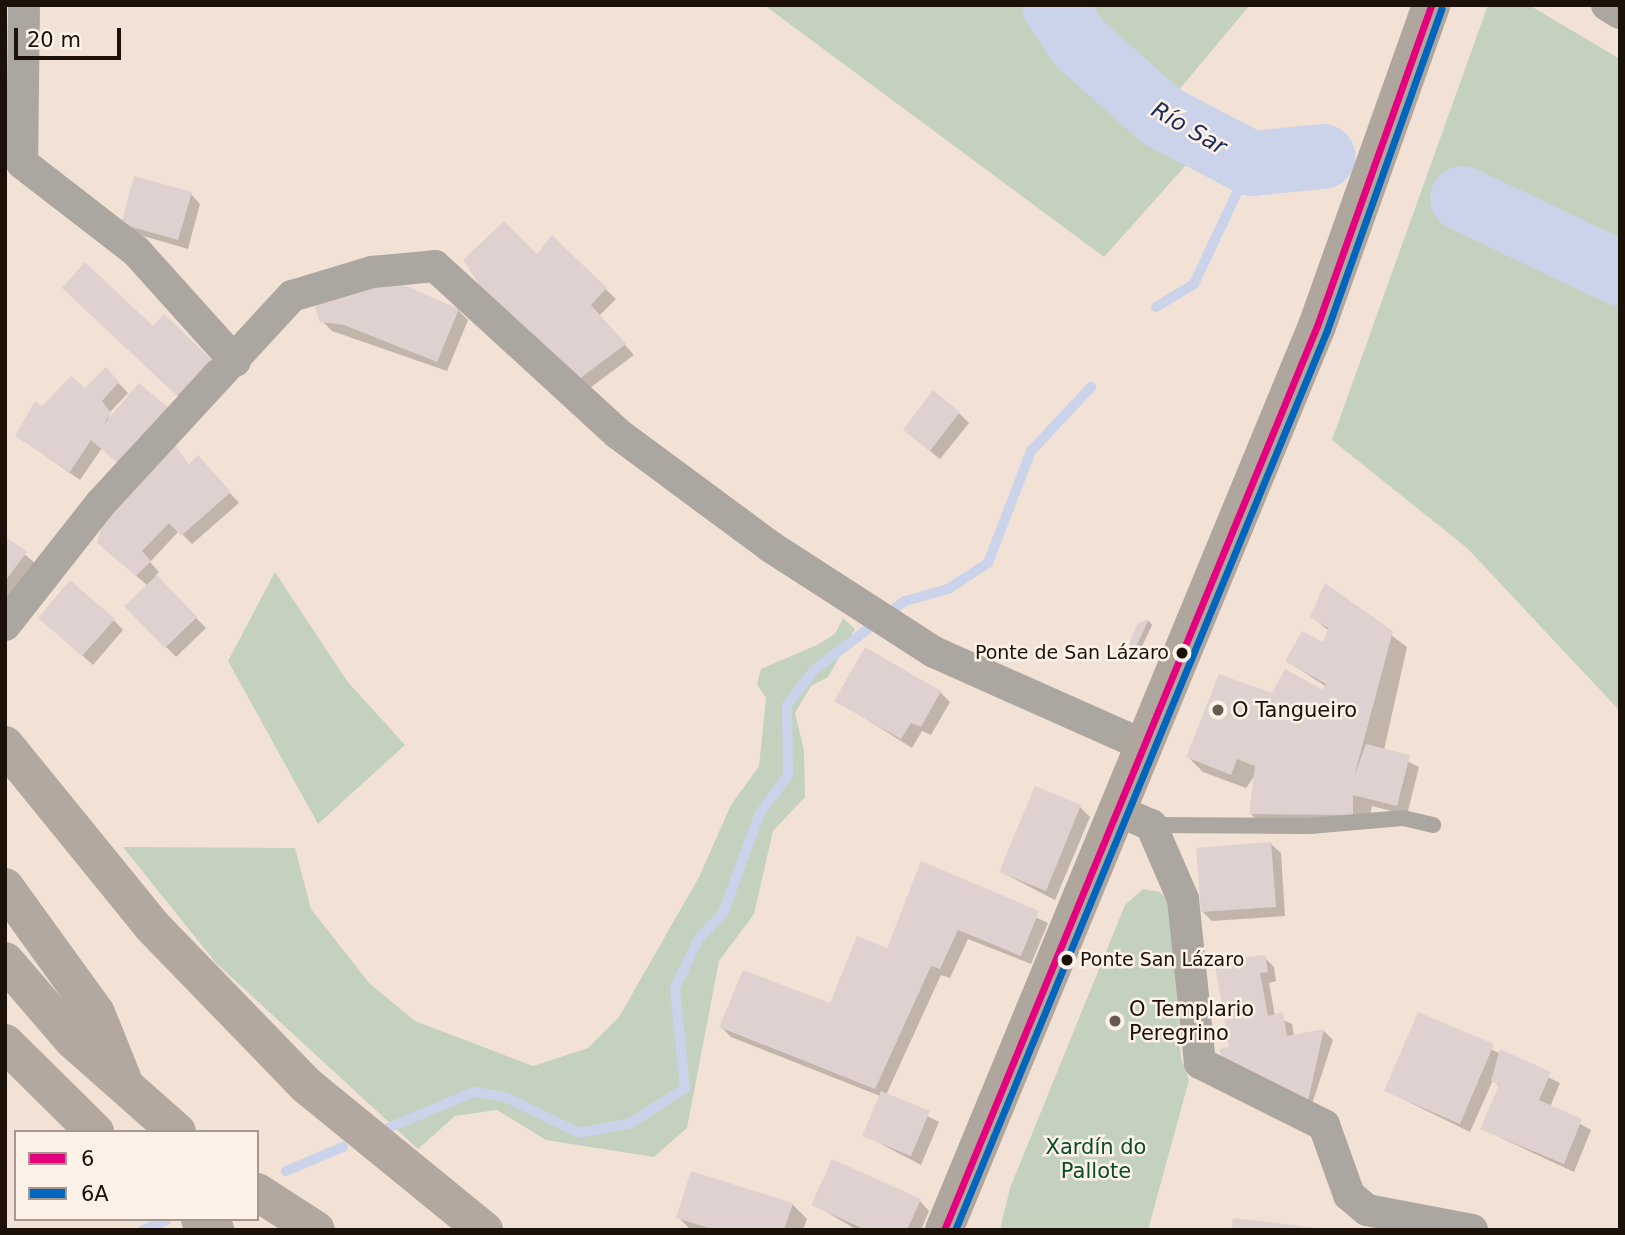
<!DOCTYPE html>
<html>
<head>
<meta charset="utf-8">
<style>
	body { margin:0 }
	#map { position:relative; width:1625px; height:1235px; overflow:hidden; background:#f2e2d6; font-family:"DejaVu Sans",sans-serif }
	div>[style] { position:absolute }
	.green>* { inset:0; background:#c5d1bf }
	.shadow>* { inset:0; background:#0003 }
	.stream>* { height:10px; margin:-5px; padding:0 5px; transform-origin:5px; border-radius:5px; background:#cad3ea }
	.river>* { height:65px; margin:-32.5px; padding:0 32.5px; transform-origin:32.5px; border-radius:32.5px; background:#cad3ea }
	.building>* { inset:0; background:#dfd1d0 }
	.service>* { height:16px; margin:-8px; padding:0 8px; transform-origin:8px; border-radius:8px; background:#aba69f }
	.minor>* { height:32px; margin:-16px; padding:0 16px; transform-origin:16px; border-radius:16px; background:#aba69f }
	.primary>* { height:38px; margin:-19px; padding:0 19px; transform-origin:19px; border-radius:19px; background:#afa69e }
	.trunk>* { height:38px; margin:-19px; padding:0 19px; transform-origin:19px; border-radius:19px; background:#b2a89f }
	.bus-1>* { height:7px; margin:-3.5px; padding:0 3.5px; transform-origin:3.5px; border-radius:3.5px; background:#e5007d }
	.bus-2>* { height:7px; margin:-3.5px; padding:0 3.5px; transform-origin:3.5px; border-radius:3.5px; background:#0065bd }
	.dots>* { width:19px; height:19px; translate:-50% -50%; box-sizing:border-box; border:4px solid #fef1e8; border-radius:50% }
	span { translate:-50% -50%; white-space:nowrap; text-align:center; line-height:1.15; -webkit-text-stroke:5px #fef1e8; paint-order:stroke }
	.bus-label { font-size:19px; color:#1b1109 }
	.right { translate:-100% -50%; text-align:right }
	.left { translate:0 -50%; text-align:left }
	.poi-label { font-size:21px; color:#1b1109 }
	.park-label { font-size:21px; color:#044e2d }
	.water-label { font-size:23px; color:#192c5b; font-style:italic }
	.frame { position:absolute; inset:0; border:7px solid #1b1109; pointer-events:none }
	.legend { position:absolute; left:14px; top:1130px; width:245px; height:91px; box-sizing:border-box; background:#fef1e8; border:2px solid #a3978f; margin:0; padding:9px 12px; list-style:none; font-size:21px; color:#1b1109 }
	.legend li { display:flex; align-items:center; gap:14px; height:35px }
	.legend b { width:35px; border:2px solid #a3978f }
	.scale { position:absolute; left:14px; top:28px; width:107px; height:32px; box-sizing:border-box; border:4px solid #1b1109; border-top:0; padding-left:9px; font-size:21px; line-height:24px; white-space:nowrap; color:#1b1109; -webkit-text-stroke:5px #fef1e8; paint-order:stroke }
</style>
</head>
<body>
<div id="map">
	<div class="green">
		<i style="clip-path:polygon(764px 5px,1036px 5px,1116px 105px,1187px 164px,1104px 257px)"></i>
		<i style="clip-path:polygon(1078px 5px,1250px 5px,1177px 92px,1103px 46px)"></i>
		<i style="clip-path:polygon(1488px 5px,1529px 5px,1620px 59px,1620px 711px,1467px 548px,1332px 440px)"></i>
		<i style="clip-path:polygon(275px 572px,347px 681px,405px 745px,318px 824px,228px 661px)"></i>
		<i style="clip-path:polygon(843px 618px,855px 629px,828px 677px,811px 686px,795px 713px,804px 750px,805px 797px,773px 831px,754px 914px,719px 961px,687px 1128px,654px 1157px,546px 1140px,497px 1110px,455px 1116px,418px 1149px,216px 963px,123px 847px,295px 848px,311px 909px,369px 983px,415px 1021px,533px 1066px,588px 1048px,619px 1017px,699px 877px,731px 805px,759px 766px,766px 698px,757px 684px,761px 669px,817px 645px,835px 634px)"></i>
		<i style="clip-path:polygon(1143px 889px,1160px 892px,1171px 904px,1181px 1058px,1189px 1080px,1148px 1230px,1000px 1230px,1010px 1188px,1125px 905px)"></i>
	</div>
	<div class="shadow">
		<i style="clip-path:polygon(191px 194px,200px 204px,188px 249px,133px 233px,123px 223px)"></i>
		<i style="clip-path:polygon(552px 238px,616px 299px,599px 316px,634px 355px,590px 388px,485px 291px,537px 257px)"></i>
		<i style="clip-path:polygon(74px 297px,153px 328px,164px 317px,219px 369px,188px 405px)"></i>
		<i style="clip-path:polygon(458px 310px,468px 320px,447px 371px,332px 331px,322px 321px)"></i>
		<i style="clip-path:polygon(106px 370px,128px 393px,110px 412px,102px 448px,80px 480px,17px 436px,42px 408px,86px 391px)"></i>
		<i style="clip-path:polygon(959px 413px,969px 423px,940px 459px,915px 439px)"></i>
		<i style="clip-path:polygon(175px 448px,190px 466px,207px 467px,239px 503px,192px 544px,179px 531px,150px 562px,159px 572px,155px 576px,206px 628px,176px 657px,126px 606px,148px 586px,109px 552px)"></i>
		<i style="clip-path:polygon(5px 538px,35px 563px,5px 602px)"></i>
		<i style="clip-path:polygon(1326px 586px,1407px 647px,1384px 750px,1419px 767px,1407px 815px,1372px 806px,1367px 829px,1265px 828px,1250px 813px,1256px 774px,1246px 788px,1203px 772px,1188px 757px,1273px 695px,1322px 691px,1325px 686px,1287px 661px,1324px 645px,1329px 631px,1312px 617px)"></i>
		<i style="clip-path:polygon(114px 620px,123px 630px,93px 665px,50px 627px)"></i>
		<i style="clip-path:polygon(1149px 621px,1152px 625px,1139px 653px,1131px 643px,1139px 624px)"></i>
		<i style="clip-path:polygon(940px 692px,950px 702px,931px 735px,922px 731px,912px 748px,836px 700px)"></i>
		<i style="clip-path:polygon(1080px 807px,1090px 817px,1055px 900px,1001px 872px)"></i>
		<i style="clip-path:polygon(1271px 844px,1281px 853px,1285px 916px,1212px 921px,1203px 912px)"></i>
		<i style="clip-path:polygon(922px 864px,1048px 923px,1031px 964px,968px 939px,950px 978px,941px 975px,886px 1095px,939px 1122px,921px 1165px,864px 1135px,880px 1096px,731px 1037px,721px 1027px,831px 1005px,888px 950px)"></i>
		<i style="clip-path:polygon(1264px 957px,1274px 967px,1276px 981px,1269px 983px,1275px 1016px,1292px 1024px,1294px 1036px,1324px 1031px,1333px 1040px,1312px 1104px,1231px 1049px)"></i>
		<i style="clip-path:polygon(1419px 1014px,1560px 1083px,1550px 1107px,1591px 1130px,1574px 1172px,1482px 1129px,1500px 1087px,1493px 1080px,1470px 1132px,1386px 1091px)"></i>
		<i style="clip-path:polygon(920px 1201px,929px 1211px,921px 1230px,857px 1230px,813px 1204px)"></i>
		<i style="clip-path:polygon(792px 1204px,807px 1219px,803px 1230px,691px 1230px,678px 1217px)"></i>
	</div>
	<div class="stream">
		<i style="left:1156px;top:307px;width:44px;rotate:-31.2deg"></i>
		<i style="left:1194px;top:284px;width:134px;rotate:-64.8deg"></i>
		<i style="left:388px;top:1128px;width:93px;rotate:-22.7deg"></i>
		<i style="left:474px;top:1092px;width:31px;rotate:9deg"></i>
		<i style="left:505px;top:1097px;width:82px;rotate:25.9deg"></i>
		<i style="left:579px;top:1133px;width:53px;rotate:-10.9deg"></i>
		<i style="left:631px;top:1123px;width:64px;rotate:-32.9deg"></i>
		<i style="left:685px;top:1088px;width:100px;rotate:-95.7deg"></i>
		<i style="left:675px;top:988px;width:55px;rotate:-64.4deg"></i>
		<i style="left:699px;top:938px;width:35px;rotate:-46deg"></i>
		<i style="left:723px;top:913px;width:107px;rotate:-69.7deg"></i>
		<i style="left:760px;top:813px;width:47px;rotate:-53.6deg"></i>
		<i style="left:788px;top:775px;width:70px;rotate:-90.8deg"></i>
		<i style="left:787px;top:705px;width:44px;rotate:-52.4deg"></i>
		<i style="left:814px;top:670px;width:114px;rotate:-37.2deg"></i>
		<i style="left:905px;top:601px;width:45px;rotate:-15.6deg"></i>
		<i style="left:948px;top:589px;width:48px;rotate:-33deg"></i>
		<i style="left:988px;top:563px;width:120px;rotate:-69deg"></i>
		<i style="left:1031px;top:451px;width:88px;rotate:-46.8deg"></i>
		<i style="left:286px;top:1171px;width:62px;rotate:-22.8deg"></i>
		<i style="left:143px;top:1230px;width:25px;rotate:-23deg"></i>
	</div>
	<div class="river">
		<i style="left:1054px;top:5px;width:44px;rotate:57deg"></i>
		<i style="left:1078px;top:42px;width:111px;rotate:41.7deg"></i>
		<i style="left:1161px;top:116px;width:102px;rotate:27.6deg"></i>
		<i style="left:1251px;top:163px;width:72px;rotate:-5.6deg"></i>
		<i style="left:1462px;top:198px;width:175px;rotate:25.4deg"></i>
	</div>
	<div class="building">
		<i style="clip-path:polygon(134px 176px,192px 192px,178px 240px,121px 224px)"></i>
		<i style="clip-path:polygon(504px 221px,537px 254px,552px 235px,607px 288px,591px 305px,626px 344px,579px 379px,484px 292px,463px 260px)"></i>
		<i style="clip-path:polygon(85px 262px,153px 326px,164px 314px,211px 359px,177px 396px,62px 288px)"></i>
		<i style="clip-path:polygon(392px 280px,459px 309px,437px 362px,344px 325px,320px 322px,315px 307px,327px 300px)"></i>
		<i style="clip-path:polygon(106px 367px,119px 382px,102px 401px,111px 413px,102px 426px,139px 383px,170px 409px,121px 466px,91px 440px,70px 472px,15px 436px,35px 401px,42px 406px,71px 376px,85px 388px)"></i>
		<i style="clip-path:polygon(933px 390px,960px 412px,930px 451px,903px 430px)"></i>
		<i style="clip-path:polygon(175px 445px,189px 465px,198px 455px,231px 492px,181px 536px,169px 523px,142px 551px,151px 561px,136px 576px,97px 543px,104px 517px)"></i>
		<i style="clip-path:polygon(5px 536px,27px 552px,5px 581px)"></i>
		<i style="clip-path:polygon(157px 575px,197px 617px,165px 648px,124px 606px)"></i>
		<i style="clip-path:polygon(70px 580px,115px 619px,82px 656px,38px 618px)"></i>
		<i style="clip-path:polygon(1325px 583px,1393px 631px,1354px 777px,1366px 744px,1410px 755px,1397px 806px,1353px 795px,1353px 815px,1249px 814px,1255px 766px,1237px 759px,1231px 775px,1186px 757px,1219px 674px,1272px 693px,1285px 669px,1323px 690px,1326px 684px,1285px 661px,1302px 631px,1323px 642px,1328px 628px,1310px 617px)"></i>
		<i style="clip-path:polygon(1149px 619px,1134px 651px,1129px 643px,1138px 623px)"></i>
		<i style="clip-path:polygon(865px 647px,941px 691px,921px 727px,911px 723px,901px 739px,834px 701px)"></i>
		<i style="clip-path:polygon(1035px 786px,1081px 805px,1046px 891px,999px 872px)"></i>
		<i style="clip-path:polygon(1271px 842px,1276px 907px,1201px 912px,1196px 848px)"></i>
		<i style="clip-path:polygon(921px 861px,1039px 911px,1021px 956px,958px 930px,940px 969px,931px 966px,875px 1089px,719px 1027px,743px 970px,830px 1003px,857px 936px,887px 948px)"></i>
		<i style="clip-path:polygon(1265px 955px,1268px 972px,1260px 973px,1268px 1016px,1283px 1012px,1287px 1036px,1324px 1029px,1308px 1101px,1226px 1067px,1219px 1049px,1229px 1047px,1214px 960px)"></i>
		<i style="clip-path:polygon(1418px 1012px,1494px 1044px,1460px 1124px,1384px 1091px)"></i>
		<i style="clip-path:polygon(1500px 1049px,1551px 1072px,1539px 1100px,1582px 1119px,1564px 1164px,1480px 1129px,1499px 1085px,1491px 1081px)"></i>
		<i style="clip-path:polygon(881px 1091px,930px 1111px,911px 1156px,862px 1136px)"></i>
		<i style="clip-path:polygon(832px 1159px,921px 1199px,907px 1230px,866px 1230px,811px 1205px)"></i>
		<i style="clip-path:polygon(691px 1171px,793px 1203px,784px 1230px,715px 1230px,676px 1218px)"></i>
		<i style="clip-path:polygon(1233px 1218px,1318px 1228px,1318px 1230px,1231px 1230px)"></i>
	</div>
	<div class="service">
		<i style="left:1151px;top:825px;width:159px;rotate:0.4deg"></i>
		<i style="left:1310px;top:826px;width:93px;rotate:-4.9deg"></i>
		<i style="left:1403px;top:818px;width:31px;rotate:13deg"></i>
	</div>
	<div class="minor">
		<i style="left:24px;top:5px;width:158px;rotate:90.7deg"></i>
		<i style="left:22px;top:163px;width:144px;rotate:37.7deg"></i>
		<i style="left:136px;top:251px;width:148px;rotate:48deg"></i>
		<i style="left:1607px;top:5px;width:15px;rotate:32deg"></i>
		<i style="left:5px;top:625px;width:155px;rotate:-51.8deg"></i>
		<i style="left:101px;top:503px;width:282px;rotate:-47.3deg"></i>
		<i style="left:292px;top:296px;width:84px;rotate:-16.7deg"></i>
		<i style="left:372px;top:272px;width:63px;rotate:-5.4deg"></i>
		<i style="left:435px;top:266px;width:247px;rotate:42.5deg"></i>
		<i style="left:617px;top:433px;width:192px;rotate:36.5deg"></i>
		<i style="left:771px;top:547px;width:194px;rotate:32.8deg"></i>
		<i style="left:934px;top:652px;width:231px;rotate:24deg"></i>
		<i style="left:1119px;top:811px;width:35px;rotate:24deg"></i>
		<i style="left:1151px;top:825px;width:81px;rotate:66.6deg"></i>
		<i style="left:1183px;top:899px;width:165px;rotate:84.1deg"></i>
		<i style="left:1200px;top:1063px;width:139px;rotate:26.6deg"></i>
		<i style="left:1324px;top:1125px;width:74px;rotate:70.3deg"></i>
		<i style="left:1349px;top:1195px;width:23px;rotate:40deg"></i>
		<i style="left:1367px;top:1210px;width:107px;rotate:10.8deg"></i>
	</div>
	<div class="primary">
		<i style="left:944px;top:1230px;width:978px;rotate:-67.58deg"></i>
		<i style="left:1317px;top:326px;width:341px;rotate:-70.4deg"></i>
	</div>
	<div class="trunk">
		<i style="left:5px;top:745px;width:233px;rotate:50.9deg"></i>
		<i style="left:152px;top:926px;width:221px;rotate:45.9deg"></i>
		<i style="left:306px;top:1085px;width:230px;rotate:39.2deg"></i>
		<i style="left:5px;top:887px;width:155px;rotate:54.2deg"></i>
		<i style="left:96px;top:1013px;width:72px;rotate:68.1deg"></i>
		<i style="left:5px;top:961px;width:104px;rotate:49.3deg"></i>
		<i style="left:73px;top:1040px;width:139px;rotate:41.5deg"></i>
		<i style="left:5px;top:1043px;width:127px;rotate:44.7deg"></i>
		<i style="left:257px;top:1192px;width:70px;rotate:32.8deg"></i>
		<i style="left:200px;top:1219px;width:19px;rotate:36deg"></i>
	</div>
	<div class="bus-1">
		<i style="left:944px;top:1230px;width:978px;rotate:-67.58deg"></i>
		<i style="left:1317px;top:326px;width:341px;rotate:-70.4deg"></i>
	</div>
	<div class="bus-2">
		<i style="left:955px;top:1230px;width:974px;rotate:-67.54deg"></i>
		<i style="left:1327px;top:330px;width:341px;rotate:-70.4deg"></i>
	</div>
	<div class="dots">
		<i style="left:1182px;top:653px;background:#1b1109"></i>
		<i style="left:1218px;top:710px;background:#665a51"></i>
		<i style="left:1067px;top:960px;background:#1b1109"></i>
		<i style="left:1115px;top:1021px;background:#665a51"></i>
	</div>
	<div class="bus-label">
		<span class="right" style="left:1169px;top:653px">Ponte de San Lázaro</span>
		<span class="left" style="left:1080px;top:960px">Ponte San Lázaro</span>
	</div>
	<div class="poi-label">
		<span class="left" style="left:1232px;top:710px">O Tangueiro</span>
		<span class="left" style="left:1129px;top:1021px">O Templario<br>Peregrino</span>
	</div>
	<div class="park-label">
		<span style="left:1096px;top:1159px">Xardín do<br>Pallote</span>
	</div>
	<div class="water-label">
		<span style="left:1189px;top:128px;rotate:30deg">Río Sar</span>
	</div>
	<div class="frame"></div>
	<ul class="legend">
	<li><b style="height:9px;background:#e5007d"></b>6</li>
	<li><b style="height:9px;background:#0065bd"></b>6A</li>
	</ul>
	<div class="scale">20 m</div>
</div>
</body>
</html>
